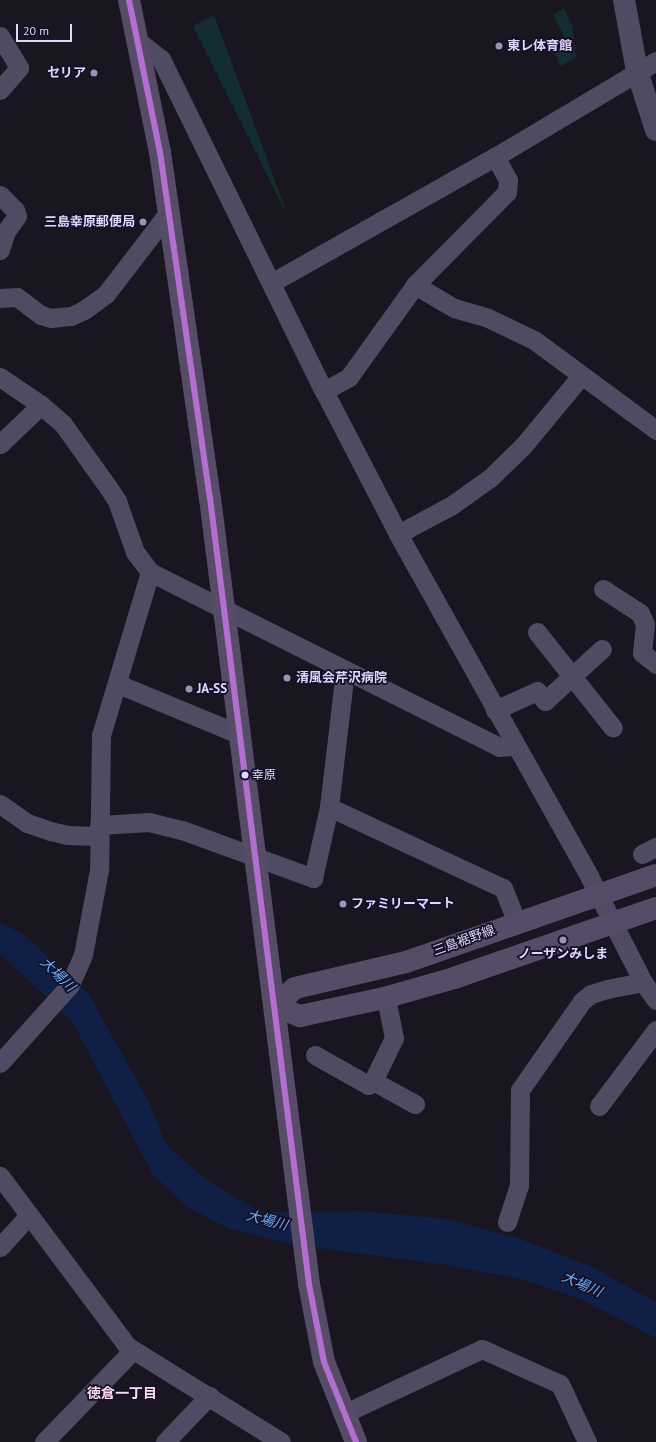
<!DOCTYPE html>
<html>
<head>
<meta charset="utf-8">
<style>
	body { margin:0 }
	#map { position:relative; width:656px; height:1442px; overflow:hidden; background:#191622; font-family:"PT Sans","Noto Sans JP",sans-serif }
	div>[style] { position:absolute }
	.green>* { inset:0; background:#142d30 }
	.water>* { inset:0; background:#0f1f46 }
	.minor>* { height:19px; margin:-9.5px; padding:0 9.5px; transform-origin:9.5px; border-radius:9.5px; background:#4e4b63 }
	.tertiary>* { height:22px; margin:-11px; padding:0 11px; transform-origin:11px; border-radius:11px; background:#4e4b63 }
	.primary>* { height:22px; margin:-11px; padding:0 11px; transform-origin:11px; border-radius:11px; background:#574c68 }
	.bus-1>* { height:6px; margin:-3px; padding:0 3px; transform-origin:3px; border-radius:3px; background:#b36fd0 }
	.dots>* { width:11px; height:11px; translate:-50% -50%; box-sizing:border-box; border:2px solid #161028; border-radius:50% }
	span { translate:-50% -50%; white-space:nowrap; text-align:center; line-height:1.15; -webkit-text-stroke:3.5px #161028; paint-order:stroke }
	.bus-label { font-size:12px; color:#dfd8fe }
	.left { translate:0 -50%; text-align:left }
	.poi-label { font-size:13px; color:#dfd8fe; font-weight:700 }
	.right { translate:-100% -50%; text-align:right }
	.street-label { font-size:13px; color:#dfd8fe }
	.water-label { font-size:14px; color:#68aefc; font-style:italic }
	.neighbourhood-label { font-size:14px; color:#fedaef; font-weight:700 }
	.scale { position:absolute; left:16px; top:24px; width:56px; height:18px; box-sizing:border-box; border:2px solid #dfd8fe; border-top:0; padding-left:5px; font-size:12px; line-height:14px; white-space:nowrap; color:#dfd8fe; -webkit-text-stroke:3px #161028; paint-order:stroke }
</style>
</head>
<body>
<div id="map">
	<div class="green">
		<i style="clip-path:polygon(564px 8px,572px 25px,576px 57px,561px 66px,554px 52px,568px 44px,553px 15px)"></i>
		<i style="clip-path:polygon(214px 15px,285px 208px,284px 209px,193px 26px)"></i>
	</div>
	<div class="water">
		<i style="clip-path:polygon(0 923px,23px 934px,88px 993px,149px 1102px,166px 1144px,204px 1178px,260px 1212px,359px 1211px,447px 1219px,515px 1237px,592px 1267px,656px 1302px,656px 1338px,583px 1300px,522px 1279px,440px 1264px,295px 1245px,228px 1228px,189px 1208px,153px 1175px,72px 1021px,0 954px)"></i>
	</div>
	<div class="minor">
		<i style="left:0;top:36px;width:37px;rotate:59deg"></i>
		<i style="left:19px;top:68px;width:29px;rotate:131deg"></i>
		<i style="left:139px;top:42px;width:28px;rotate:38deg"></i>
		<i style="left:161px;top:59px;width:370px;rotate:63.9deg"></i>
		<i style="left:324px;top:391px;width:161px;rotate:62.6deg"></i>
		<i style="left:398px;top:534px;width:392px;rotate:60.8deg"></i>
		<i style="left:589px;top:876px;width:119px;rotate:63deg"></i>
		<i style="left:643px;top:982px;width:22px;rotate:54deg"></i>
		<i style="left:0;top:195px;width:21px;rotate:45deg"></i>
		<i style="left:15px;top:210px;width:6px;rotate:72deg"></i>
		<i style="left:17px;top:216px;width:19px;rotate:126deg"></i>
		<i style="left:6px;top:231px;width:20px;rotate:108deg"></i>
		<i style="left:271px;top:283px;width:257px;rotate:-29.4deg"></i>
		<i style="left:495px;top:157px;width:187px;rotate:-30.8deg"></i>
		<i style="left:415px;top:285px;width:45px;rotate:30.5deg"></i>
		<i style="left:454px;top:308px;width:35px;rotate:16deg"></i>
		<i style="left:488px;top:318px;width:51px;rotate:25.6deg"></i>
		<i style="left:534px;top:340px;width:152px;rotate:36.4deg"></i>
		<i style="left:0;top:298px;width:17px;rotate:-3deg"></i>
		<i style="left:17px;top:297px;width:30px;rotate:37deg"></i>
		<i style="left:41px;top:315px;width:10px;rotate:17deg"></i>
		<i style="left:51px;top:318px;width:20px;rotate:-6deg"></i>
		<i style="left:71px;top:316px;width:14px;rotate:-25deg"></i>
		<i style="left:84px;top:310px;width:27px;rotate:-36deg"></i>
		<i style="left:106px;top:294px;width:103px;rotate:-52.5deg"></i>
		<i style="left:0;top:377px;width:50px;rotate:34.3deg"></i>
		<i style="left:41px;top:405px;width:29px;rotate:41deg"></i>
		<i style="left:63px;top:424px;width:77px;rotate:54.5deg"></i>
		<i style="left:108px;top:487px;width:17px;rotate:57deg"></i>
		<i style="left:117px;top:501px;width:54px;rotate:70.6deg"></i>
		<i style="left:135px;top:552px;width:25px;rotate:53deg"></i>
		<i style="left:150px;top:572px;width:170px;rotate:106.7deg"></i>
		<i style="left:101px;top:735px;width:135px;rotate:90.8deg"></i>
		<i style="left:99px;top:870px;width:86px;rotate:100.7deg"></i>
		<i style="left:83px;top:955px;width:34px;rotate:114deg"></i>
		<i style="left:69px;top:986px;width:103px;rotate:131.9deg"></i>
		<i style="left:324px;top:391px;width:29px;rotate:-29deg"></i>
		<i style="left:349px;top:377px;width:113px;rotate:-54.3deg"></i>
		<i style="left:415px;top:285px;width:131px;rotate:-45.3deg"></i>
		<i style="left:507px;top:192px;width:12px;rotate:-85deg"></i>
		<i style="left:508px;top:180px;width:26px;rotate:-119deg"></i>
		<i style="left:0;top:444px;width:57px;rotate:-43.6deg"></i>
		<i style="left:398px;top:534px;width:61px;rotate:-28.2deg"></i>
		<i style="left:452px;top:505px;width:47px;rotate:-35.4deg"></i>
		<i style="left:490px;top:478px;width:46px;rotate:-44.1deg"></i>
		<i style="left:523px;top:446px;width:91px;rotate:-50.4deg"></i>
		<i style="left:150px;top:572px;width:390px;rotate:26.6deg"></i>
		<i style="left:499px;top:747px;width:16px;rotate:-4deg"></i>
		<i style="left:603px;top:589px;width:44px;rotate:33deg"></i>
		<i style="left:640px;top:613px;width:12px;rotate:66deg"></i>
		<i style="left:645px;top:624px;width:29px;rotate:96deg"></i>
		<i style="left:642px;top:653px;width:18px;rotate:38deg"></i>
		<i style="left:537px;top:632px;width:122px;rotate:51.6deg"></i>
		<i style="left:118px;top:684px;width:131px;rotate:22.5deg"></i>
		<i style="left:495px;top:710px;width:46px;rotate:-24.3deg"></i>
		<i style="left:537px;top:691px;width:13px;rotate:51deg"></i>
		<i style="left:545px;top:701px;width:77px;rotate:-42.4deg"></i>
		<i style="left:0;top:804px;width:33px;rotate:35deg"></i>
		<i style="left:27px;top:823px;width:24px;rotate:19deg"></i>
		<i style="left:50px;top:831px;width:17px;rotate:13deg"></i>
		<i style="left:67px;top:835px;width:32px;rotate:2deg"></i>
		<i style="left:329px;top:807px;width:192px;rotate:25deg"></i>
		<i style="left:503px;top:888px;width:37px;rotate:68deg"></i>
		<i style="left:99px;top:825px;width:50px;rotate:-3.4deg"></i>
		<i style="left:149px;top:822px;width:34px;rotate:14deg"></i>
		<i style="left:182px;top:830px;width:140px;rotate:20.1deg"></i>
		<i style="left:313px;top:878px;width:73px;rotate:-77.3deg"></i>
		<i style="left:329px;top:807px;width:138px;rotate:-83.3deg"></i>
		<i style="left:642px;top:854px;width:16px;rotate:-27deg"></i>
		<i style="left:315px;top:1055px;width:61px;rotate:29.5deg"></i>
		<i style="left:368px;top:1085px;width:6px;rotate:-39deg"></i>
		<i style="left:373px;top:1081px;width:48px;rotate:28.7deg"></i>
		<i style="left:373px;top:1081px;width:48px;rotate:-64deg"></i>
		<i style="left:394px;top:1038px;width:41px;rotate:-101.3deg"></i>
		<i style="left:599px;top:1106px;width:95px;rotate:-53.1deg"></i>
		<i style="left:0;top:1176px;width:212px;rotate:53.2deg"></i>
		<i style="left:127px;top:1346px;width:181px;rotate:31.9deg"></i>
		<i style="left:507px;top:1222px;width:38px;rotate:-72deg"></i>
		<i style="left:519px;top:1186px;width:96px;rotate:-89.4deg"></i>
		<i style="left:520px;top:1090px;width:108px;rotate:-55.1deg"></i>
		<i style="left:582px;top:1001px;width:11px;rotate:-38deg"></i>
		<i style="left:591px;top:994px;width:17px;rotate:-17deg"></i>
		<i style="left:607px;top:989px;width:37px;rotate:-11deg"></i>
		<i style="left:0;top:1247px;width:43px;rotate:-47.8deg"></i>
		<i style="left:343px;top:1414px;width:153px;rotate:-25.1deg"></i>
		<i style="left:482px;top:1349px;width:85px;rotate:24.2deg"></i>
		<i style="left:560px;top:1384px;width:64px;rotate:65deg"></i>
		<i style="left:44px;top:1442px;width:128px;rotate:-45.9deg"></i>
		<i style="left:165px;top:1442px;width:64px;rotate:-46.3deg"></i>
	</div>
	<div class="tertiary">
		<i style="left:624px;top:0;width:72px;rotate:79.6deg"></i>
		<i style="left:637px;top:71px;width:62px;rotate:72.1deg"></i>
	</div>
	<div class="primary">
		<i style="left:129px;top:0;width:155px;rotate:78.5deg"></i>
		<i style="left:160px;top:152px;width:350px;rotate:81.8deg"></i>
		<i style="left:210px;top:498px;width:792px;rotate:82.82deg"></i>
		<i style="left:309px;top:1284px;width:79px;rotate:79.1deg"></i>
		<i style="left:324px;top:1362px;width:86px;rotate:68.2deg"></i>
		<i style="left:656px;top:875px;width:265px;rotate:160.8deg"></i>
		<i style="left:406px;top:962px;width:114px;rotate:166.8deg"></i>
		<i style="left:295px;top:988px;width:27px;rotate:138deg"></i>
		<i style="left:275px;top:1006px;width:27px;rotate:22deg"></i>
		<i style="left:300px;top:1016px;width:86px;rotate:-12.1deg"></i>
		<i style="left:384px;top:998px;width:73px;rotate:-15.9deg"></i>
		<i style="left:454px;top:978px;width:214px;rotate:-19.1deg"></i>
	</div>
	<div class="bus-1">
		<i style="left:129px;top:0;width:155px;rotate:78.5deg"></i>
		<i style="left:160px;top:152px;width:350px;rotate:81.8deg"></i>
		<i style="left:210px;top:498px;width:792px;rotate:82.82deg"></i>
		<i style="left:309px;top:1284px;width:79px;rotate:79.1deg"></i>
		<i style="left:324px;top:1362px;width:86px;rotate:68.2deg"></i>
	</div>
	<div class="dots">
		<i style="left:499px;top:46px;background:#9a94b1"></i>
		<i style="left:94px;top:73px;background:#9a94b1"></i>
		<i style="left:143px;top:222px;background:#9a94b1"></i>
		<i style="left:287px;top:678px;background:#9a94b1"></i>
		<i style="left:189px;top:689px;background:#9a94b1"></i>
		<i style="left:245px;top:775px;background:#dfd8fe"></i>
		<i style="left:343px;top:904px;background:#9a94b1"></i>
		<i style="left:563px;top:940px;background:#9a94b1"></i>
	</div>
	<div class="bus-label">
		<span class="left" style="left:252px;top:775px">幸原</span>
	</div>
	<div class="poi-label">
		<span class="left" style="left:507px;top:46px">東レ体育館</span>
		<span class="right" style="left:86px;top:73px">セリア</span>
		<span class="right" style="left:135px;top:222px">三島幸原郵便局</span>
		<span class="left" style="left:296px;top:678px">清風会芹沢病院</span>
		<span class="left" style="left:197px;top:689px">JA-SS</span>
		<span class="left" style="left:351px;top:904px">ファミリーマート</span>
		<span style="left:563px;top:954px">ノーザンみしま</span>
	</div>
	<div class="street-label">
		<span style="left:464px;top:941px;rotate:-20deg">三島裾野線</span>
	</div>
	<div class="water-label">
		<span style="left:58px;top:974px;rotate:44deg">大場川</span>
		<span style="left:267px;top:1220px;rotate:15deg">大場川</span>
		<span style="left:582px;top:1284px;rotate:24deg">大場川</span>
	</div>
	<div class="neighbourhood-label">
		<span style="left:122px;top:1393px">徳倉一丁目</span>
	</div>
	<div class="scale">20 m</div>
</div>
</body>
</html>
